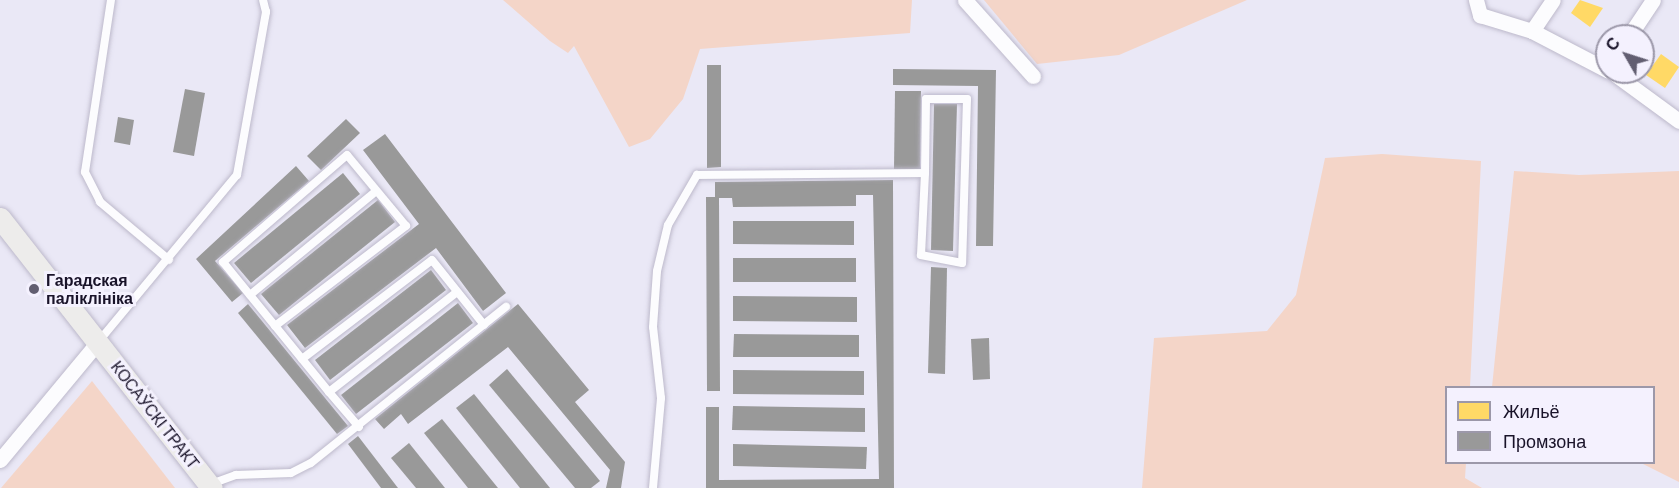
<!DOCTYPE html>
<html>
<head>
<meta charset="utf-8">
<style>
	body { margin:0 }
	#map { position:relative; width:1679px; height:488px; overflow:hidden; background:#eae8f6; font-family:Barlow,sans-serif }
	div>[style] { position:absolute }
	.green>* { inset:0; background:#f4d5c8 }
	.homes>* { inset:0; background:#ffd966 }
	.industry>* { inset:0; background:#999 }
	.roads { filter:drop-shadow(0 0 2px #bdb9cb) drop-shadow(0 0 2px #bdb9cb) }
	.service>* { height:8px; margin:-4px; padding:0 4px; transform-origin:4px; border-radius:4px; background:#fcfcfe }
	.minor>* { height:15px; margin:-7.5px; padding:0 7.5px; transform-origin:7.5px; border-radius:7.5px; background:#fcfcfe }
	.secondary>* { height:21px; margin:-10.5px; padding:0 10.5px; transform-origin:10.5px; border-radius:10.5px; background:#edeceb }
	.dots>* { width:16px; height:16px; translate:-50% -50%; box-sizing:border-box; border:3px solid #f4f1fe; border-radius:50% }
	span { translate:-50% -50%; white-space:nowrap; text-align:center; line-height:1.15; -webkit-text-stroke:6px #f4f1fe; paint-order:stroke }
	.poi-label { font-size:16px; color:#191329; font-weight:700 }
	.left { translate:0 -50%; text-align:left }
	.street-label { font-size:16px; color:#191329 }
	.legend { position:absolute; left:1445px; top:386px; width:210px; height:78px; box-sizing:border-box; background:#f4f1fe; border:2px solid #9c98a9; margin:0; padding:8px 10px; list-style:none; font-size:18px; color:#191329 }
	.legend li { display:flex; align-items:center; gap:12px; height:30px }
	.legend b { width:30px; border:2px solid #9c98a9 }
	.north { position:absolute; left:1595px; top:24px; width:60px; height:60px; box-sizing:border-box; background:#f4f1fe; border:2px solid #9c98a9; border-radius:50%; rotate:309deg; font-size:16px; font-weight:700; line-height:24px; text-align:center; color:#191329 }
	.north::after { content:''; display:block; margin:auto; width:21px; height:27px; background:#625e71; clip-path:polygon(50% 0,100% 100%,50% 72%,0 100%) }
</style>
</head>
<body>
<div id="map">
	<div class="green">
		<i style="clip-path:polygon(503px 0,912px 0,910px 33px,700px 49px,683px 99px,650px 139px,629px 147px,574px 46px,568px 53px,550px 41px)"></i>
		<i style="clip-path:polygon(984px 0,1247px 0,1119px 55px,1037px 64px)"></i>
		<i style="clip-path:polygon(1382px 154px,1481px 161px,1470px 387px,1446px 388px,1446px 462px,1466px 463px,1465px 478px,1482px 488px,1142px 488px,1154px 338px,1267px 331px,1296px 295px,1325px 158px)"></i>
		<i style="clip-path:polygon(1514px 171px,1579px 175px,1679px 171px,1679px 482px,1641px 463px,1654px 462px,1654px 388px,1492px 387px)"></i>
		<i style="clip-path:polygon(92px 381px,175px 488px,1px 488px)"></i>
	</div>
	<div class="homes">
		<i style="clip-path:polygon(1580px 0,1603px 8px,1590px 27px,1571px 13px)"></i>
		<i style="clip-path:polygon(1661px 54px,1679px 67px,1665px 88px,1646px 75px)"></i>
	</div>
	<div class="industry">
		<i style="clip-path:polygon(707px 65px,721px 65px,721px 167px,707px 168px)"></i>
		<i style="clip-path:polygon(893px 69px,996px 70px,993px 246px,976px 246px,978px 86px,893px 85px)"></i>
		<i style="clip-path:polygon(185px 89px,205px 93px,194px 156px,173px 152px)"></i>
		<i style="clip-path:polygon(895px 91px,921px 91px,920px 169px,894px 169px)"></i>
		<i style="clip-path:polygon(934px 104px,957px 104px,953px 251px,931px 250px)"></i>
		<i style="clip-path:polygon(118px 117px,134px 120px,130px 145px,114px 142px)"></i>
		<i style="clip-path:polygon(346px 119px,360px 133px,321px 170px,307px 156px)"></i>
		<i style="clip-path:polygon(385px 134px,506px 293px,483px 311px,436px 248px,305px 348px,287px 325px,419px 224px,363px 150px)"></i>
		<i style="clip-path:polygon(296px 166px,309px 181px,215px 261px,243px 293px,232px 302px,196px 259px)"></i>
		<i style="clip-path:polygon(343px 173px,360px 194px,251px 283px,234px 263px)"></i>
		<i style="clip-path:polygon(893px 180px,894px 488px,706px 488px,706px 407px,719px 407px,719px 480px,879px 479px,873px 195px,856px 195px,856px 206px,733px 207px,732px 198px,719px 198px,720px 391px,707px 391px,706px 197px,715px 197px,715px 182px)"></i>
		<i style="clip-path:polygon(378px 200px,395px 222px,279px 315px,261px 294px)"></i>
		<i style="clip-path:polygon(733px 221px,854px 221px,854px 245px,733px 244px)"></i>
		<i style="clip-path:polygon(733px 258px,856px 258px,856px 282px,733px 282px)"></i>
		<i style="clip-path:polygon(931px 267px,947px 268px,945px 374px,928px 373px)"></i>
		<i style="clip-path:polygon(431px 270px,446px 290px,330px 380px,315px 360px)"></i>
		<i style="clip-path:polygon(733px 296px,857px 297px,857px 322px,733px 321px)"></i>
		<i style="clip-path:polygon(458px 303px,473px 323px,356px 414px,341px 395px)"></i>
		<i style="clip-path:polygon(248px 304px,348px 426px,337px 434px,238px 313px)"></i>
		<i style="clip-path:polygon(518px 304px,589px 390px,575px 402px,625px 462px,621px 488px,606px 488px,610px 470px,508px 347px,408px 424px,401px 414px,384px 429px,375px 419px)"></i>
		<i style="clip-path:polygon(734px 334px,859px 335px,859px 357px,733px 357px)"></i>
		<i style="clip-path:polygon(989px 338px,990px 379px,973px 380px,971px 339px)"></i>
		<i style="clip-path:polygon(507px 369px,600px 481px,591px 488px,575px 488px,489px 385px)"></i>
		<i style="clip-path:polygon(733px 370px,864px 371px,864px 395px,733px 394px)"></i>
		<i style="clip-path:polygon(474px 394px,550px 488px,520px 488px,456px 408px)"></i>
		<i style="clip-path:polygon(733px 406px,865px 408px,865px 432px,732px 430px)"></i>
		<i style="clip-path:polygon(442px 419px,498px 488px,468px 488px,424px 433px)"></i>
		<i style="clip-path:polygon(358px 436px,398px 488px,381px 488px,348px 444px)"></i>
		<i style="clip-path:polygon(409px 443px,445px 488px,416px 488px,391px 458px)"></i>
		<i style="clip-path:polygon(733px 444px,867px 447px,866px 469px,733px 466px)"></i>
	</div>
	<div class="roads">
		<div class="service">
			<i style="left:111px;top:0;width:174px;rotate:98.6deg"></i>
			<i style="left:85px;top:172px;width:34px;rotate:63deg"></i>
			<i style="left:100px;top:202px;width:90px;rotate:40deg"></i>
			<i style="left:250px;top:295px;width:163px;rotate:-39.5deg"></i>
			<i style="left:275px;top:326px;width:165px;rotate:-37.4deg"></i>
			<i style="left:406px;top:226px;width:92px;rotate:-129.7deg"></i>
			<i style="left:347px;top:155px;width:164px;rotate:139.2deg"></i>
			<i style="left:223px;top:262px;width:168px;rotate:50.8deg"></i>
			<i style="left:329px;top:392px;width:46px;rotate:49.4deg"></i>
			<i style="left:99px;top:341px;width:216px;rotate:-50.3deg"></i>
			<i style="left:237px;top:175px;width:166px;rotate:-79.9deg"></i>
			<i style="left:266px;top:12px;width:12px;rotate:-104deg"></i>
			<i style="left:302px;top:359px;width:163px;rotate:-37.3deg"></i>
			<i style="left:432px;top:260px;width:83px;rotate:51.3deg"></i>
			<i style="left:329px;top:392px;width:162px;rotate:-38deg"></i>
			<i style="left:211px;top:484px;width:27px;rotate:-20deg"></i>
			<i style="left:236px;top:475px;width:55px;rotate:-2.1deg"></i>
			<i style="left:291px;top:473px;width:22px;rotate:-27deg"></i>
			<i style="left:311px;top:463px;width:250px;rotate:-38.7deg"></i>
			<i style="left:653px;top:488px;width:90px;rotate:-84.9deg"></i>
			<i style="left:661px;top:398px;width:71px;rotate:-96.4deg"></i>
			<i style="left:653px;top:327px;width:56px;rotate:-85.9deg"></i>
			<i style="left:657px;top:271px;width:47px;rotate:-76.6deg"></i>
			<i style="left:668px;top:225px;width:58px;rotate:-59.9deg"></i>
			<i style="left:697px;top:175px;width:228px;rotate:-0.5deg"></i>
			<i style="left:925px;top:173px;width:74px;rotate:-89.2deg"></i>
			<i style="left:926px;top:99px;width:41px"></i>
			<i style="left:967px;top:99px;width:164px;rotate:91.7deg"></i>
			<i style="left:962px;top:263px;width:42px;rotate:-169deg"></i>
			<i style="left:921px;top:255px;width:82px;rotate:-87.2deg"></i>
		</div>
		<div class="minor">
			<i style="left:965px;top:0;width:102px;rotate:48.2deg"></i>
			<i style="left:1476px;top:0;width:16px;rotate:75deg"></i>
			<i style="left:1480px;top:15px;width:54px;rotate:17.1deg"></i>
			<i style="left:1532px;top:31px;width:85px;rotate:27.5deg"></i>
			<i style="left:1532px;top:31px;width:37px;rotate:-56deg"></i>
			<i style="left:1629px;top:36px;width:43px;rotate:-56.3deg"></i>
			<i style="left:1612px;top:72px;width:83px;rotate:36.2deg"></i>
			<i style="left:0;top:460px;width:153px;rotate:-50.3deg"></i>
		</div>
		<div class="secondary">
			<i style="left:0;top:218px;width:343px;rotate:51.9deg"></i>
		</div>
	</div>
	<div class="dots">
		<i style="left:34px;top:289px;background:#625e71"></i>
	</div>
	<div class="poi-label">
		<span class="left" style="left:46px;top:289px">Гарадская<br>паліклініка</span>
	</div>
	<div class="street-label">
		<span style="left:155px;top:415px;rotate:52deg">КОСАЎСКІ ТРАКТ</span>
	</div>
	<ul class="legend">
	<li><b style="height:16px;background:#ffd966"></b>Жильё</li>
	<li><b style="height:16px;background:#999"></b>Промзона</li>
	</ul>
	<div class="north">С</div>
</div>
</body>
</html>
